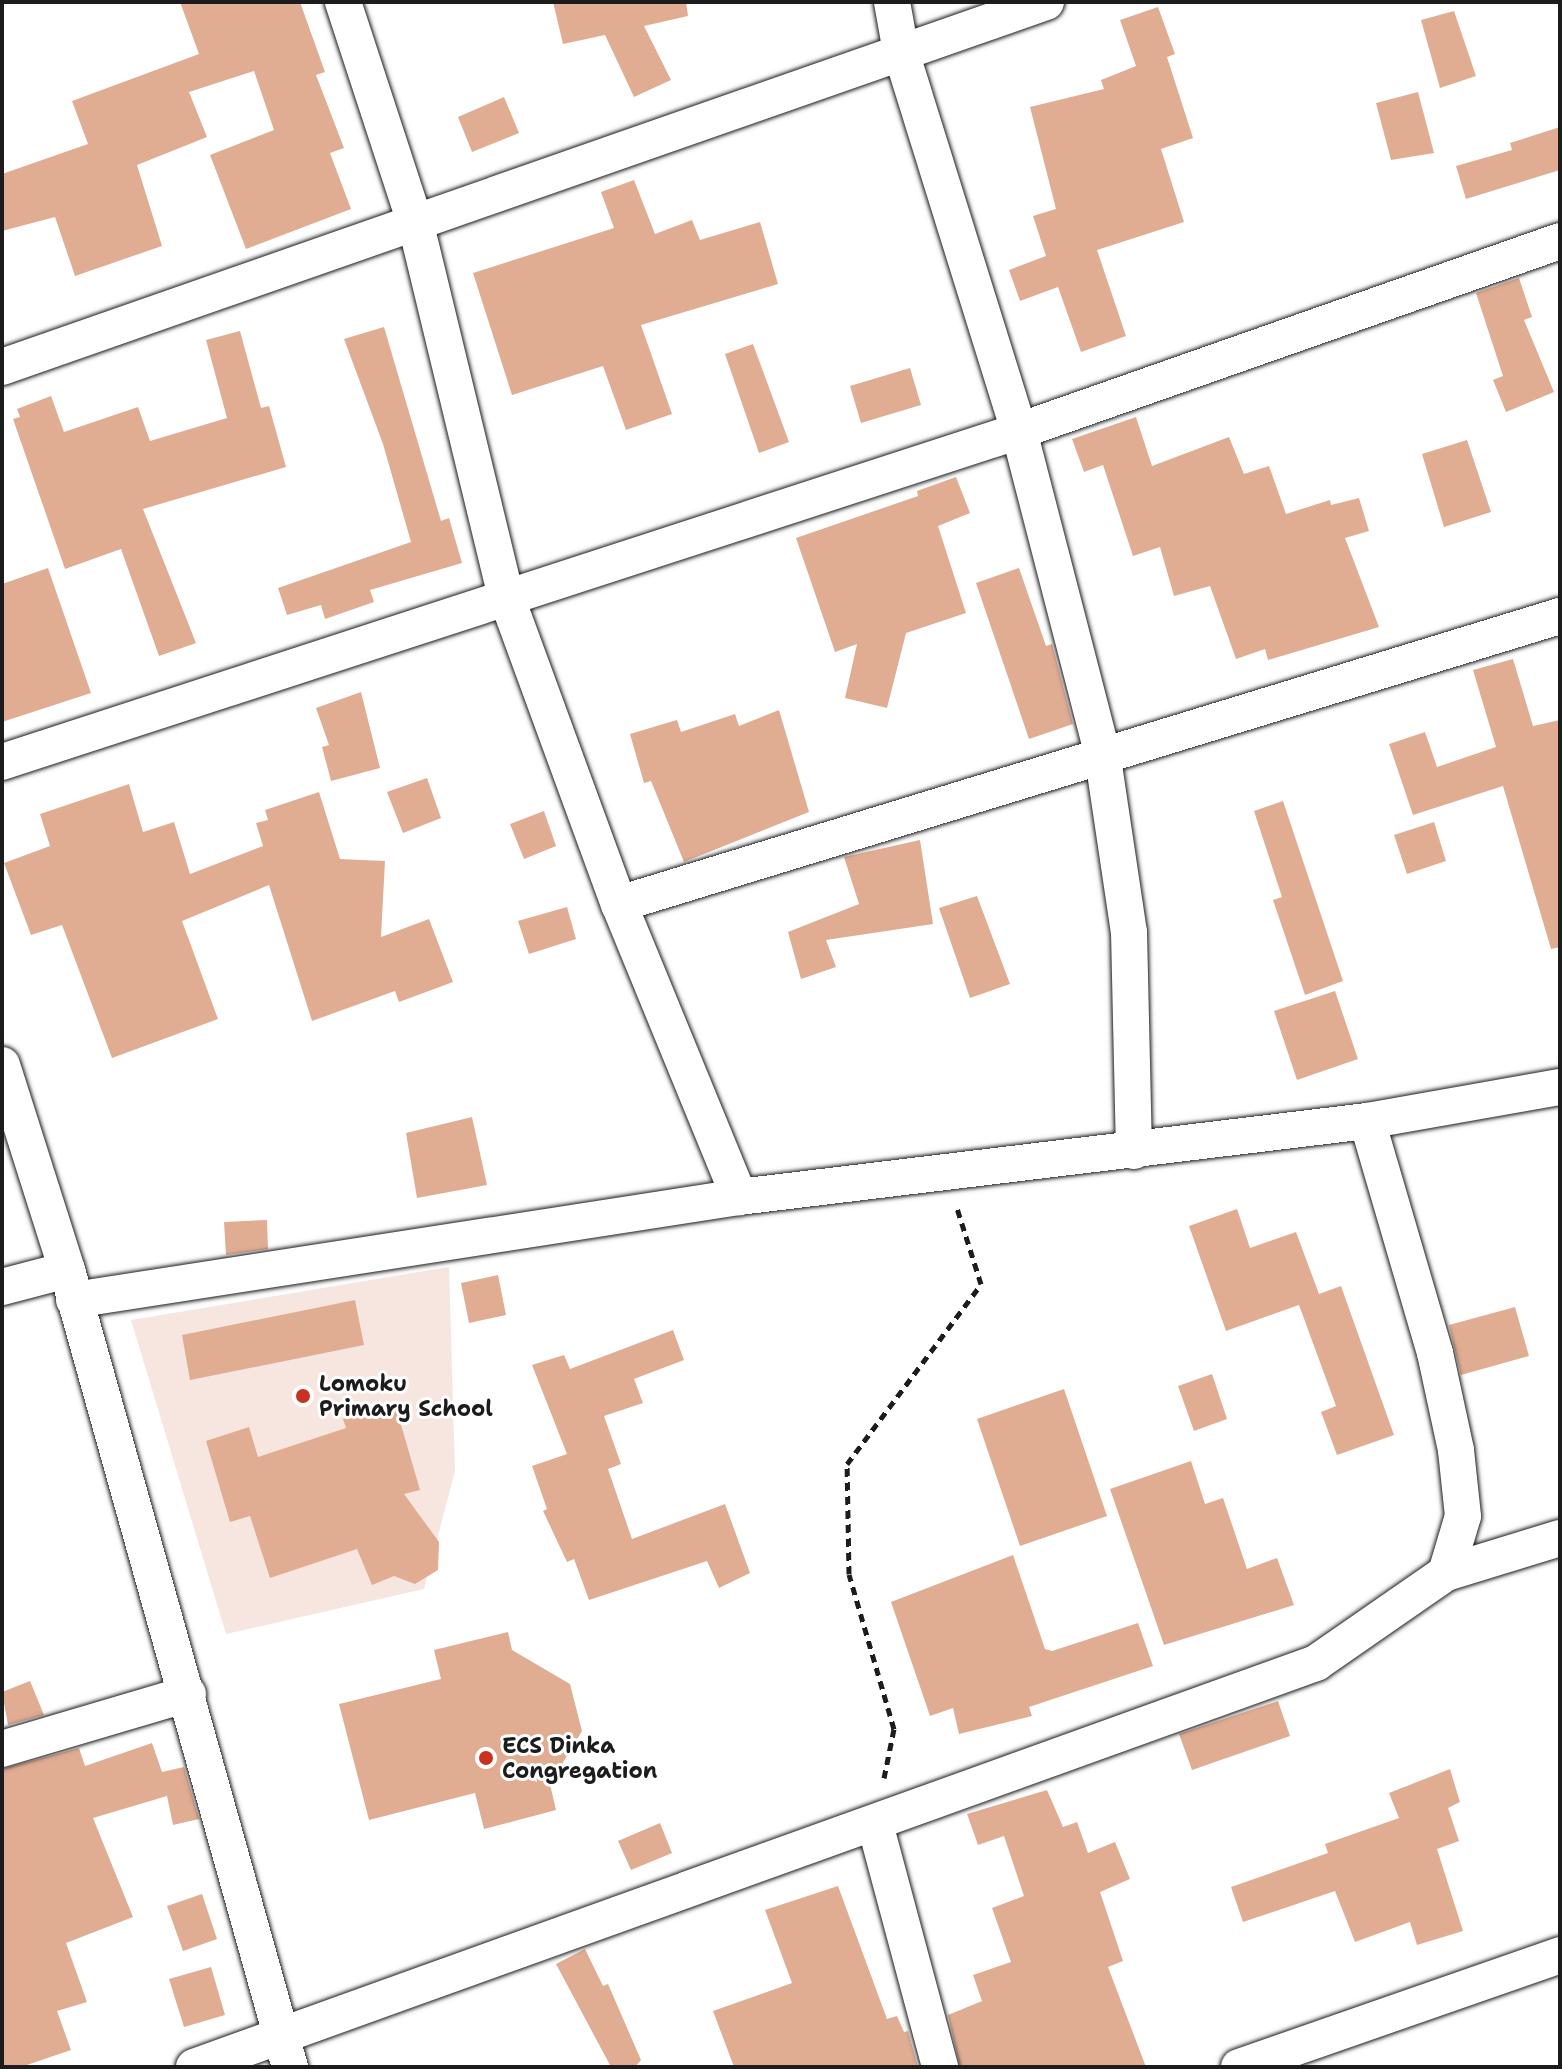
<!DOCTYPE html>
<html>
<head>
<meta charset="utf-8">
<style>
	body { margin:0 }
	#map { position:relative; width:1562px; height:2069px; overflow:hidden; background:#fff; font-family:"Shantell Sans",sans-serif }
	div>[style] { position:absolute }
	.built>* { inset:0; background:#f6e6df }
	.building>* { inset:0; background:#e0ad93 }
	.path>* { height:5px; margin-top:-2.5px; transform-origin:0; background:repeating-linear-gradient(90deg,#1c1c1c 0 8px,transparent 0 14px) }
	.roads { filter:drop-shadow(0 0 2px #1c1c1c) drop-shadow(0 0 2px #1c1c1c) }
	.minor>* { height:36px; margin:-18px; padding:0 18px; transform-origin:18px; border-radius:18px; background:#fff }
	.dots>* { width:22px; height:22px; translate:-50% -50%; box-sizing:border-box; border:4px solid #fff; border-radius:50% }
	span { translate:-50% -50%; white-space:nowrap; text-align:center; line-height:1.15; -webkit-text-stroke:6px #fff; paint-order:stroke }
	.poi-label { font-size:22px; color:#1c1c1c; font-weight:700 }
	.left { translate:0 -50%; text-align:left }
	.frame { position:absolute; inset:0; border:4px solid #1c1c1c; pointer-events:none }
</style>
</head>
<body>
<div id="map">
	<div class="built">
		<i style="clip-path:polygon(449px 1267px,455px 1471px,424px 1589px,226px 1634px,131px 1320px)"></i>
	</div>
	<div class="building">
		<i style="clip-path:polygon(180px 2px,300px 2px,325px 72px,316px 75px,344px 148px,330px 153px,351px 209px,246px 249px,210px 155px,274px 130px,254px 71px,189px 92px,207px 137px,137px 165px,162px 246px,75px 276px,55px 217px,2px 231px,2px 174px,88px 144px,72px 101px,199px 54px)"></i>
		<i style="clip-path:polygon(553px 2px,686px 2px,688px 16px,644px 26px,671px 80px,634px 97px,605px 35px,563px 44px)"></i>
		<i style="clip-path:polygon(1158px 7px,1175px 54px,1167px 57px,1193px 138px,1161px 149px,1184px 222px,1097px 250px,1126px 336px,1081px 352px,1058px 287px,1020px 301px,1009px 270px,1046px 256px,1033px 216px,1056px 209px,1030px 107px,1104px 89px,1101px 80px,1136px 66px,1120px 20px)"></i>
		<i style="clip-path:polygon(1454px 11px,1476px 76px,1440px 88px,1421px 20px)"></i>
		<i style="clip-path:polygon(1418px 92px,1434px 153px,1391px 160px,1376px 103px)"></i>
		<i style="clip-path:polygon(504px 97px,519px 133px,472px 152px,458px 117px)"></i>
		<i style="clip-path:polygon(1560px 127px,1560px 170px,1466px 199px,1456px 166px,1512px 150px,1510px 143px)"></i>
		<i style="clip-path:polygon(634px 180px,655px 234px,692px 220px,700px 240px,760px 222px,778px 284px,641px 325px,672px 414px,626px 430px,603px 366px,512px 395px,473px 273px,614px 228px,601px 192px)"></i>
		<i style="clip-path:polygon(1519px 278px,1532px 317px,1524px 320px,1554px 392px,1506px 412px,1493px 380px,1503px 376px,1476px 293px)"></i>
		<i style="clip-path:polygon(384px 327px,441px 521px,449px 518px,462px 563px,370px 590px,374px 602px,325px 619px,321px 605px,287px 615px,278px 588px,411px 542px,383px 444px,344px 339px)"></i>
		<i style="clip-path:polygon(240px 331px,261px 408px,269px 406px,286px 467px,143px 509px,196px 643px,159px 656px,121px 549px,65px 569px,13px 419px,20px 417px,17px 409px,51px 396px,64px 432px,138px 407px,150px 441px,227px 418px,206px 340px)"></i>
		<i style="clip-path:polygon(753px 344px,789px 442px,759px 453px,725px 354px)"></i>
		<i style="clip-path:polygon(910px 368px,921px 405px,861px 423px,850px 386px)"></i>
		<i style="clip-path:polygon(1136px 417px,1152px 466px,1229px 437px,1244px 474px,1269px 466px,1286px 514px,1330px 500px,1331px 505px,1359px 498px,1369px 531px,1345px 538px,1379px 627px,1268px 660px,1265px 649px,1236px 659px,1210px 586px,1174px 596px,1160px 547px,1133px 556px,1103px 465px,1084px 472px,1072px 439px)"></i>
		<i style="clip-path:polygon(1467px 440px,1491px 512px,1444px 527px,1422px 454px)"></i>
		<i style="clip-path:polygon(956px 477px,970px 513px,938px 526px,966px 613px,906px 633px,887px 708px,845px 698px,857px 644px,835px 652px,796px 538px,918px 496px,917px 491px)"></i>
		<i style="clip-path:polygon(48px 568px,91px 693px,2px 722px,2px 584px)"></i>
		<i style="clip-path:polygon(1019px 568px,1046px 646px,1052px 644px,1073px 724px,1029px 739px,976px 583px)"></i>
		<i style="clip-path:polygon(1513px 659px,1533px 726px,1560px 720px,1560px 947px,1551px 949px,1503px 786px,1413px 815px,1389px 744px,1425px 732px,1437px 767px,1496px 747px,1473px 670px)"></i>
		<i style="clip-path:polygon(361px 692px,380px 768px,331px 781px,322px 747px,329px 745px,316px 708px)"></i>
		<i style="clip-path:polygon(779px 710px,809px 812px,684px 862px,651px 781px,644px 783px,630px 734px,677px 720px,681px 732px,735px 714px,739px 726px)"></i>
		<i style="clip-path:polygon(427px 778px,441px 818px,403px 833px,387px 792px)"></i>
		<i style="clip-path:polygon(129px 784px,143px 832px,174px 822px,190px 874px,263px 846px,256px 823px,268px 820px,265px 810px,319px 792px,340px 859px,385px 861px,381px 937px,429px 919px,453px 982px,399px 1002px,395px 991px,312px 1021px,269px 885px,182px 921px,218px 1019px,112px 1058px,62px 925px,31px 935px,4px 863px,50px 846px,40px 814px)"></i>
		<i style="clip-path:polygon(1283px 801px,1343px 981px,1305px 995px,1273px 900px,1282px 897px,1254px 811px)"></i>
		<i style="clip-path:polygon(544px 811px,556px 846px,524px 859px,510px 824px)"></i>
		<i style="clip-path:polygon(1434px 822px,1446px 861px,1407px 874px,1394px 835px)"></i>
		<i style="clip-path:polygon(920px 840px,933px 924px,826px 940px,836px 967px,801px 979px,788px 932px,859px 904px,844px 857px)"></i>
		<i style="clip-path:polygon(977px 896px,1010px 984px,970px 998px,939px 908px)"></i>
		<i style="clip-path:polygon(567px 907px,576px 939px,529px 954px,518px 921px)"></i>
		<i style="clip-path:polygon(1335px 991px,1358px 1059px,1297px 1080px,1274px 1011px)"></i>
		<i style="clip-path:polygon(472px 1117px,487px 1185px,417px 1198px,406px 1133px)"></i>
		<i style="clip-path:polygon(1237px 1209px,1250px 1248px,1296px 1232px,1319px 1294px,1341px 1286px,1394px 1435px,1337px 1455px,1321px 1412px,1336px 1406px,1299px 1305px,1226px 1331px,1189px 1226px)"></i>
		<i style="clip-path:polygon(267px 1220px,268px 1249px,226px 1255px,224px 1222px)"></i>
		<i style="clip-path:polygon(498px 1275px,506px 1315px,469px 1323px,461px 1283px)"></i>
		<i style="clip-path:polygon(355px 1300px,364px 1345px,190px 1380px,182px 1335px)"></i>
		<i style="clip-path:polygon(1515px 1307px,1529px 1356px,1461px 1375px,1449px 1325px)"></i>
		<i style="clip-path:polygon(673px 1330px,684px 1360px,634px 1379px,643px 1403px,604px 1416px,621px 1464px,608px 1469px,632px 1539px,725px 1504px,750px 1573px,719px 1588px,707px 1561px,589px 1600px,574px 1559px,567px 1562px,543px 1511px,547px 1509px,532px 1466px,567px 1454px,532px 1365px,564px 1355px,570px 1369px)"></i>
		<i style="clip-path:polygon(1212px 1374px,1227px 1419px,1194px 1431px,1178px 1386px)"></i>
		<i style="clip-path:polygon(1064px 1389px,1107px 1516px,1020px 1546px,977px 1419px)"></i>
		<i style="clip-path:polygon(395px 1404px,420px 1490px,404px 1494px,439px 1542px,438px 1570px,415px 1584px,394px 1576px,372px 1585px,357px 1549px,270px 1578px,250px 1516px,230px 1522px,206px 1441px,249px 1427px,258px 1457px,346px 1428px,343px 1419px)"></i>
		<i style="clip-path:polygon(1191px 1461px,1205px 1504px,1223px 1498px,1247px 1569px,1277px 1558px,1294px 1605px,1164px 1645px,1110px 1489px)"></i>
		<i style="clip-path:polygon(1013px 1555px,1045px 1649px,1052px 1651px,1138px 1623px,1153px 1666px,1029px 1707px,1032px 1716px,959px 1734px,953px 1708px,930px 1716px,891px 1602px)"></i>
		<i style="clip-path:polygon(508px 1632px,512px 1650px,570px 1684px,582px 1731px,550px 1784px,556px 1810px,484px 1829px,475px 1793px,369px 1820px,339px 1704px,441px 1679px,434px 1650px)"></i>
		<i style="clip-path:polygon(30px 1681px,44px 1715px,8px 1725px,2px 1692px)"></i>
		<i style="clip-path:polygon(1278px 1701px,1290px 1736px,1192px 1770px,1179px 1734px)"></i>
		<i style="clip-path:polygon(152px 1743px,162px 1772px,184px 1767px,199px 1819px,173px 1825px,167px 1796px,93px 1818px,133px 1917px,66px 1943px,87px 2002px,57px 2011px,71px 2050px,21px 2067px,2px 2067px,2px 1769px,79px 1748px,85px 1766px)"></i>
		<i style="clip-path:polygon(1450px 1769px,1460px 1802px,1448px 1808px,1459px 1841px,1437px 1849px,1463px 1931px,1417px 1945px,1410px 1922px,1355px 1942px,1335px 1891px,1243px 1922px,1231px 1887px,1328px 1853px,1325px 1844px,1399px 1818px,1389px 1793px)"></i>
		<i style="clip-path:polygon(1047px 1790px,1063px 1827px,1077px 1822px,1088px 1853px,1115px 1842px,1130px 1879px,1100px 1892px,1123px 1961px,1108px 1967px,1146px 2067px,960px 2067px,948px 2015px,982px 2001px,973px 1975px,1011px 1962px,992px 1908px,1024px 1896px,1004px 1836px,978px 1845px,967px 1814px)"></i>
		<i style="clip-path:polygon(660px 1823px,672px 1853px,631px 1870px,618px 1841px)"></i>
		<i style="clip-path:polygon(838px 1886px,887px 2019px,897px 2016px,904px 2032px,908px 2031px,918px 2067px,734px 2067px,713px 2011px,792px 1983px,765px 1910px)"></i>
		<i style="clip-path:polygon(202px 1894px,217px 1939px,183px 1951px,167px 1906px)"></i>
		<i style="clip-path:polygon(585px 1949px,603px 1986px,608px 1984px,641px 2060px,635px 2067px,611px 2067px,556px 1964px)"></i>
		<i style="clip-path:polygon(211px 1967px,225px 2015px,184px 2027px,169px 1979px)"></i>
	</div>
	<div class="path">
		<i style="left:884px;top:1778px;width:50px;rotate:-78.5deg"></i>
		<i style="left:894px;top:1729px;width:161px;rotate:-106.2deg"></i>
		<i style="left:849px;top:1574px;width:110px;rotate:-91deg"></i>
		<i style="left:847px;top:1464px;width:224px;rotate:-53.3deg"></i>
		<i style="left:981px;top:1284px;width:80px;rotate:-107.5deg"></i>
	</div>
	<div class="roads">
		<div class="minor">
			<i style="left:343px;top:2px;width:235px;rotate:71.9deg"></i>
			<i style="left:416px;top:225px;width:382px;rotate:76.4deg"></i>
			<i style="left:506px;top:596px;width:328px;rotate:69.9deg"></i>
			<i style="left:619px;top:904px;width:317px;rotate:67.7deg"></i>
			<i style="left:892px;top:2px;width:51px;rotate:79.8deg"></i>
			<i style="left:901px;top:52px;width:397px;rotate:72.7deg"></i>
			<i style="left:1019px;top:431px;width:332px;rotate:75.5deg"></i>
			<i style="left:1102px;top:752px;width:182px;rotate:81.5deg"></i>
			<i style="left:1129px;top:932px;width:219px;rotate:88.7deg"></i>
			<i style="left:2px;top:367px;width:1106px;rotate:-19.27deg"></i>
			<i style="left:2px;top:762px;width:1070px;rotate:-18.03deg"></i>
			<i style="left:1019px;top:431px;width:573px;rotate:-19.35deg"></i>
			<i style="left:619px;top:904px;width:984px;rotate:-17.02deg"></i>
			<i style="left:2px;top:1065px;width:215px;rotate:72.4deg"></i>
			<i style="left:67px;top:1270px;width:828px;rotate:74.37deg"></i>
			<i style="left:2px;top:1287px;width:67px;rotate:-14.7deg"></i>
			<i style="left:74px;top:1300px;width:673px;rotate:-8.8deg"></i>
			<i style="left:739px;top:1197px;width:633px;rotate:-6.9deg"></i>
			<i style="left:1367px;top:1121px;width:196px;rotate:-10deg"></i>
			<i style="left:1446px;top:1573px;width:119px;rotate:-17.1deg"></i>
			<i style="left:2px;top:1749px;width:194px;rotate:-16.5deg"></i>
			<i style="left:875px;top:1824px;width:252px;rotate:75deg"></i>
			<i style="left:194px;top:2067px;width:1193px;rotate:-19.8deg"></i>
			<i style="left:1316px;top:1663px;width:158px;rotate:-34.7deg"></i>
			<i style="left:1446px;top:1573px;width:59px;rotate:-73.4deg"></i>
			<i style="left:1463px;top:1516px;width:66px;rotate:-96.1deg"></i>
			<i style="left:1456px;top:1450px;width:99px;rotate:-102.2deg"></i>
			<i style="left:1435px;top:1353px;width:242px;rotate:-106.3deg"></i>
			<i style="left:1239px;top:2067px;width:340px;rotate:-19.2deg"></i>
		</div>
	</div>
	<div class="dots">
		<i style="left:303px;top:1396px;background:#c8321e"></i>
		<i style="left:486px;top:1758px;background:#c8321e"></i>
	</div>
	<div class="poi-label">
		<span class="left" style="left:319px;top:1396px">Lomoku<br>Primary School</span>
		<span class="left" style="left:502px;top:1758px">ECS Dinka<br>Congregation</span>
	</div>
	<div class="frame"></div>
</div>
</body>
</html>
